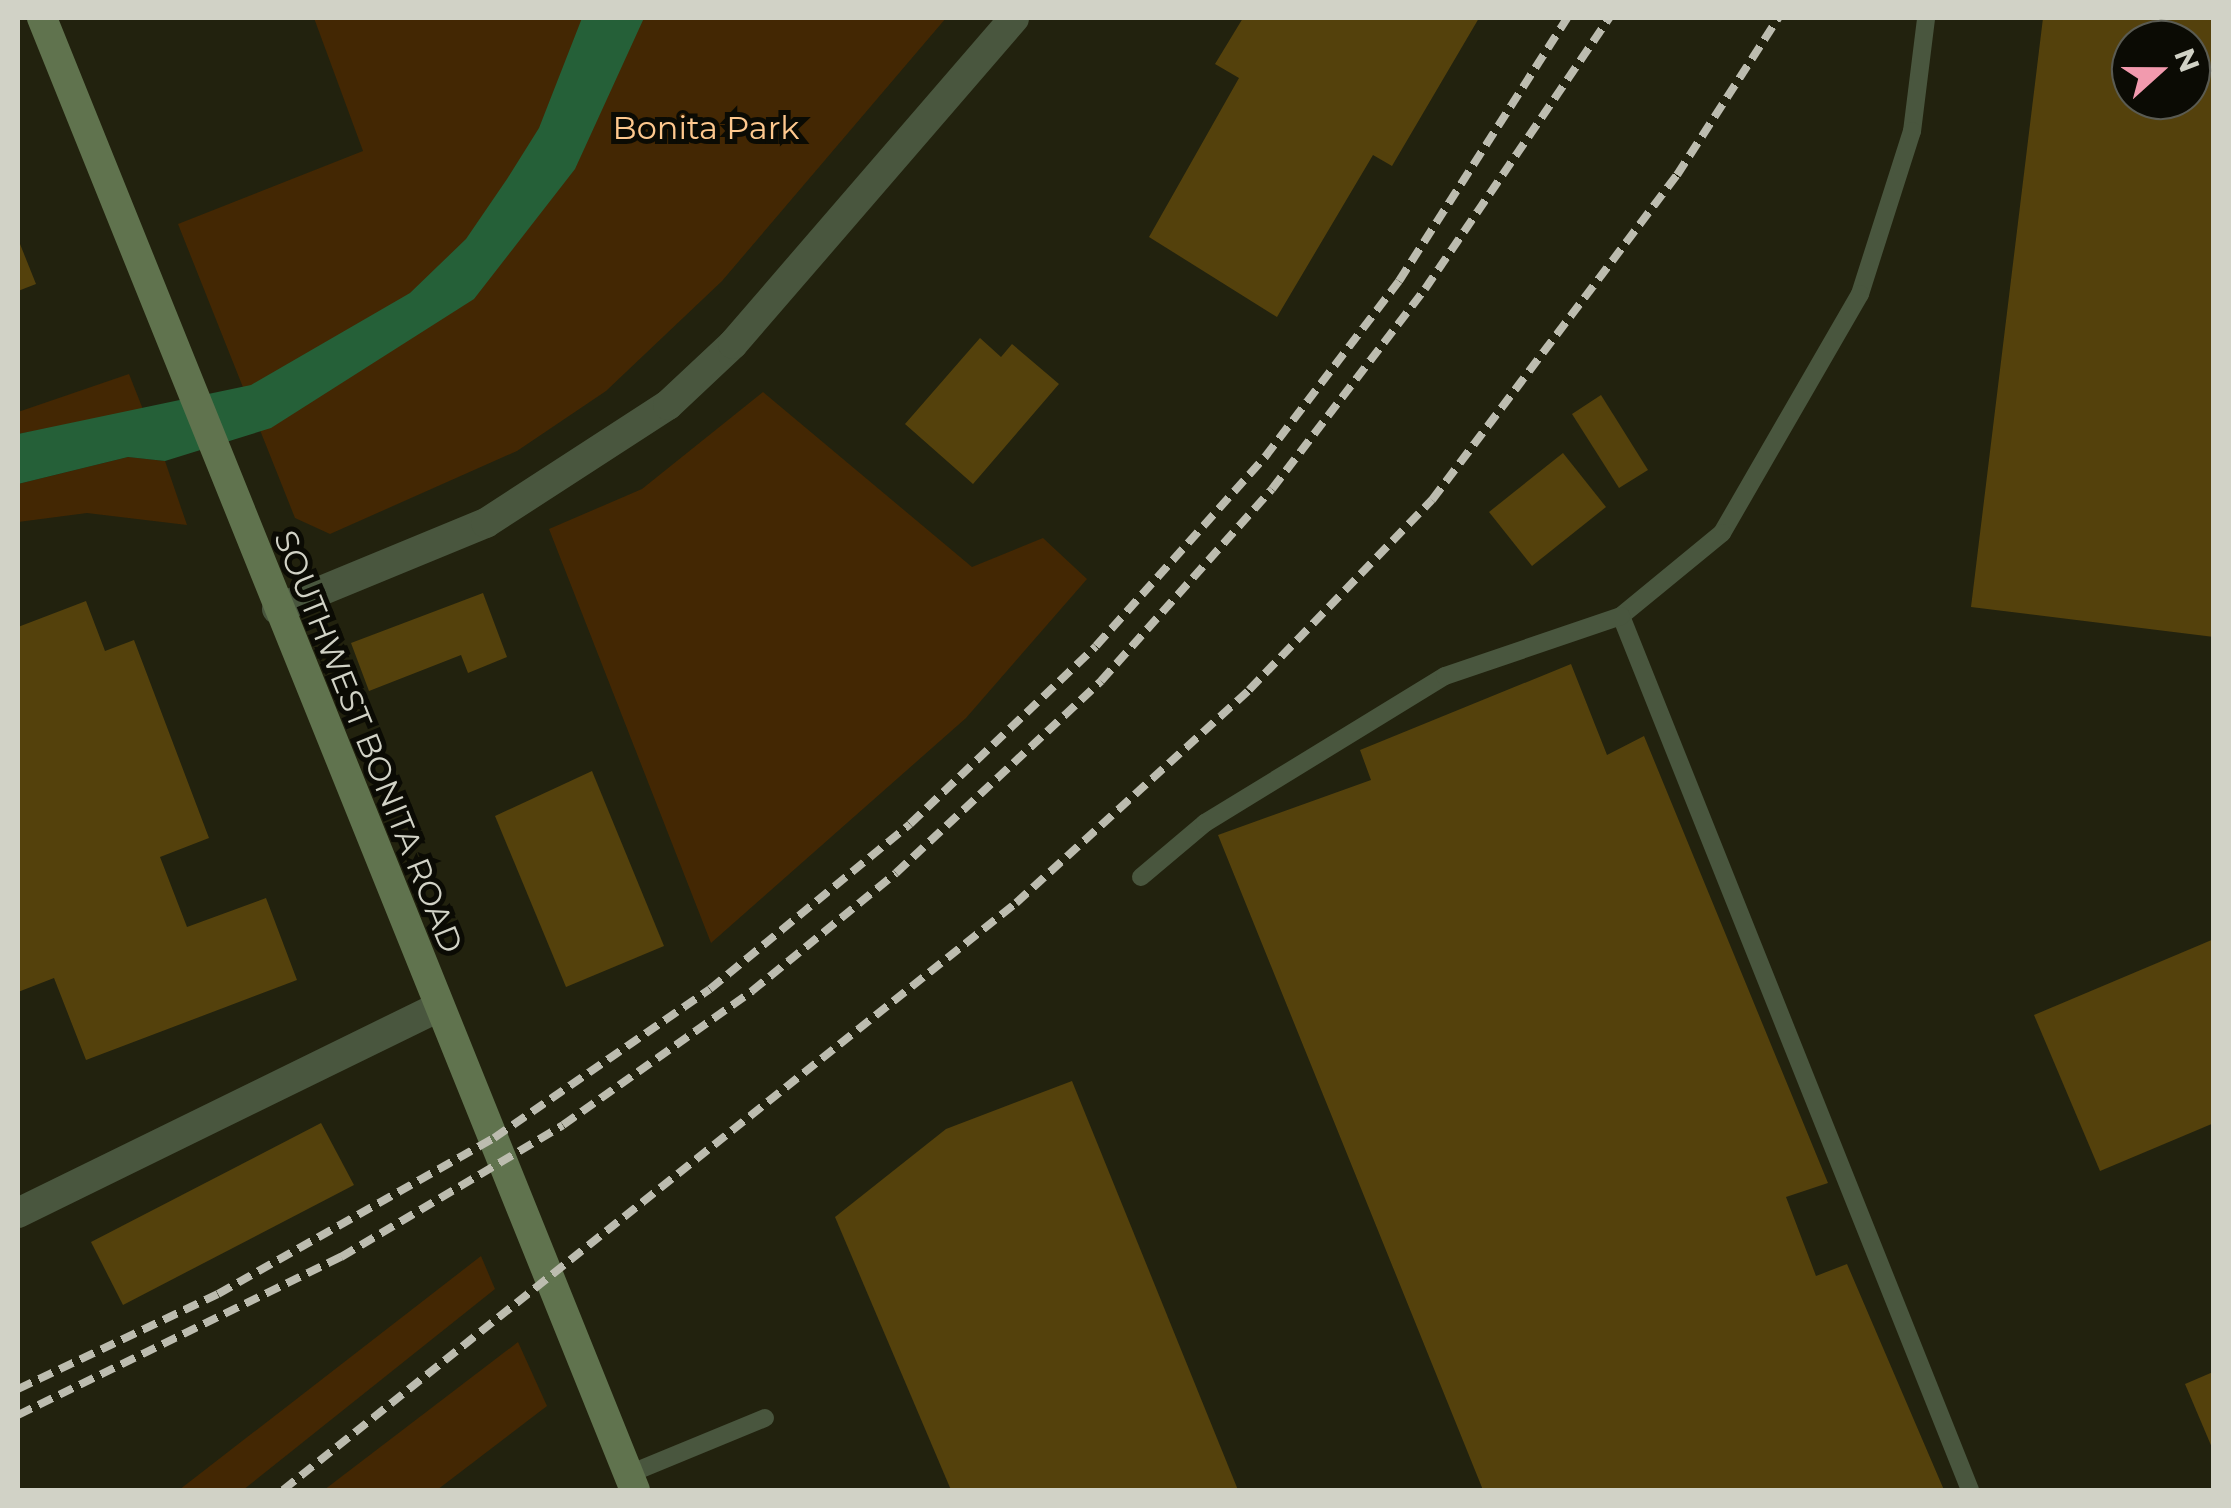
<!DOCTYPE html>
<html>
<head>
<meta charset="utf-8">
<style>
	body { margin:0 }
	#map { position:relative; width:2231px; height:1508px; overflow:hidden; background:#22220e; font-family:Montserrat,sans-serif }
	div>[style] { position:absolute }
	.green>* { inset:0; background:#432703 }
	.water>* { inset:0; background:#256038 }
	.building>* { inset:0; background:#54410c }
	.lane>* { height:18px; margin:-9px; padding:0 9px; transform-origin:9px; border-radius:9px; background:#49563e }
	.street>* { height:30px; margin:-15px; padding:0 15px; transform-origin:15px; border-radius:15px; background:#49563e }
	.secondary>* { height:30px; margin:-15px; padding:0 15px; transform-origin:15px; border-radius:15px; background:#60734e }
	.rail>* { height:8px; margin-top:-4px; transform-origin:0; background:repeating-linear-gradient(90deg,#bcbcaf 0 15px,transparent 0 23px) }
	span { translate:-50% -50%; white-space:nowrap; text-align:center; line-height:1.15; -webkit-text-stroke:10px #0b0b04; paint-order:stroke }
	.park-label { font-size:32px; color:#fec88e }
	.street-label { font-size:32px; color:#d1d2c6 }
	.frame { position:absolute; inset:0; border:20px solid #d1d2c6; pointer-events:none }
	.north { position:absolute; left:2111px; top:20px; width:100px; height:100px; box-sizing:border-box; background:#0b0b04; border:2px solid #5a5b52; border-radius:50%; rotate:69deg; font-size:28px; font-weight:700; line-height:40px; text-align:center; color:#d1d2c6 }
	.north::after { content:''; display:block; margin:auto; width:35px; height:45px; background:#f29aae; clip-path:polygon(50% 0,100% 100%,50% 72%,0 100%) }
</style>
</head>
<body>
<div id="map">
	<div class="green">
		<i style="clip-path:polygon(314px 18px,946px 18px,722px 281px,606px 391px,517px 451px,330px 534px,295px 518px,178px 224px,363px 151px)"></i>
		<i style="clip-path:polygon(129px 374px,144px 412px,18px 434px,18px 412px)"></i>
		<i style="clip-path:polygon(763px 392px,972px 567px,1043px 538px,1087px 579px,966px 718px,711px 943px,549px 529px,642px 489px)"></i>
		<i style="clip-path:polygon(128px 457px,165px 461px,187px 525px,87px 513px,18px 522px,18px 484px)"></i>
		<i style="clip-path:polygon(481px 1256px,495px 1289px,243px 1490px,179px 1490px)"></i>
		<i style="clip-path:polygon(518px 1342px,547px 1406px,437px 1490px,324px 1490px)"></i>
	</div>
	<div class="water">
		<i style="clip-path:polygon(582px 18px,644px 18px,575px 169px,474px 299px,271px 428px,165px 461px,128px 457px,18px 484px,18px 434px,251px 385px,410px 293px,466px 239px,507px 179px,539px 128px)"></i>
	</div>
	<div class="building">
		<i style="clip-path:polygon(1243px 18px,1479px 18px,1392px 166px,1373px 155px,1277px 317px,1149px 237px,1239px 78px,1215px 64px)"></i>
		<i style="clip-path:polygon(evenodd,2043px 18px,2214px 18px,2214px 637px,1971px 607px,2043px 18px,2131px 40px,2191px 40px,2191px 100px,2131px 100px,2131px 40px)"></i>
		<i style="clip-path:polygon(18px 239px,36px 284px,18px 291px)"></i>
		<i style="clip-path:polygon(980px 338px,1001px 357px,1012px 344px,1059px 384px,973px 484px,905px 424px)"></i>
		<i style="clip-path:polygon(1601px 395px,1648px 470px,1619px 488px,1572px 414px)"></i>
		<i style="clip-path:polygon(1563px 453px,1606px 507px,1532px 566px,1489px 512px)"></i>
		<i style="clip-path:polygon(483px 593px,507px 657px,468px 673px,461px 655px,369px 691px,351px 643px)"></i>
		<i style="clip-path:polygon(86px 601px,105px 651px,134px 640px,209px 838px,160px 857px,187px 927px,266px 898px,297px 980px,86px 1060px,54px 978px,18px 992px,18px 627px)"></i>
		<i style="clip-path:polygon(1571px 664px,1607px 755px,1644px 736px,1828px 1183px,1786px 1197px,1816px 1276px,1847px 1264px,1944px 1490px,1483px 1490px,1218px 835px,1371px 780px,1360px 750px)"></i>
		<i style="clip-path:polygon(592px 771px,664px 946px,566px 987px,495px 816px)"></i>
		<i style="clip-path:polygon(2214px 939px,2214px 1123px,2100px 1171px,2034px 1015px)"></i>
		<i style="clip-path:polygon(1072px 1081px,1238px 1490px,951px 1490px,835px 1217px,946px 1129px)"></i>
		<i style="clip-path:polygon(321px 1123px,354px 1185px,123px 1305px,91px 1242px)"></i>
		<i style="clip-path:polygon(2213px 1372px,2213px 1450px,2185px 1384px)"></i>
	</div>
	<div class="lane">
		<i style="left:1926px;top:19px;width:113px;rotate:97.1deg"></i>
		<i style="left:1912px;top:131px;width:171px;rotate:107.7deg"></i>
		<i style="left:1860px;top:294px;width:276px;rotate:120deg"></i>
		<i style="left:1722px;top:533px;width:131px;rotate:140.6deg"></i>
		<i style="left:1621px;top:616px;width:941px;rotate:68.23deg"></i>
		<i style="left:1141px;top:877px;width:84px;rotate:-40.2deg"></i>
		<i style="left:1205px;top:823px;width:281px;rotate:-31.5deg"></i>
		<i style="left:1445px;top:676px;width:186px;rotate:-18.8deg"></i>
		<i style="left:629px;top:1474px;width:147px;rotate:-22.4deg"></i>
	</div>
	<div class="street">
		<i style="left:277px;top:609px;width:226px;rotate:-22.4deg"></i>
		<i style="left:486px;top:523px;width:217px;rotate:-33deg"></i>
		<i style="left:668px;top:405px;width:89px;rotate:-43.2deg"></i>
		<i style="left:733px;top:344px;width:430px;rotate:-49.2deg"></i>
		<i style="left:18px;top:1213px;width:469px;rotate:-26.1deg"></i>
	</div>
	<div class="secondary">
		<i style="left:42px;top:18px;width:1587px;rotate:68.06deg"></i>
	</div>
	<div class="rail">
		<i style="left:18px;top:1389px;width:221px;rotate:-25.4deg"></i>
		<i style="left:218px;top:1294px;width:317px;rotate:-29.5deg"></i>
		<i style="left:494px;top:1138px;width:262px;rotate:-34.6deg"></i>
		<i style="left:710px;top:989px;width:259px;rotate:-39.5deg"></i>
		<i style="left:910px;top:824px;width:257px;rotate:-43.7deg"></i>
		<i style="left:1096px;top:646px;width:254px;rotate:-48.2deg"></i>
		<i style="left:1265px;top:457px;width:221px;rotate:-52.7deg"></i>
		<i style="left:1399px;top:281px;width:312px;rotate:-57.4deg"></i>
		<i style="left:18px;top:1415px;width:360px;rotate:-26.1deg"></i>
		<i style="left:341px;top:1257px;width:258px;rotate:-30.7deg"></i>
		<i style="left:563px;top:1125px;width:232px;rotate:-35.3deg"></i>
		<i style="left:752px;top:991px;width:186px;rotate:-39.3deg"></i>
		<i style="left:896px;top:873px;width:281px;rotate:-43.1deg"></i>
		<i style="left:1101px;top:681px;width:257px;rotate:-48.3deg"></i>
		<i style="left:1272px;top:489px;width:252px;rotate:-52.6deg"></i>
		<i style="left:1425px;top:289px;width:328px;rotate:-55.8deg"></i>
		<i style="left:283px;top:1490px;width:939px;rotate:-38.69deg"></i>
		<i style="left:1016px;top:903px;width:316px;rotate:-42.4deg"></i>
		<i style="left:1249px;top:690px;width:264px;rotate:-46.1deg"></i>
		<i style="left:1432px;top:500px;width:407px;rotate:-53deg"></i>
		<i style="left:1677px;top:175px;width:187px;rotate:-57.2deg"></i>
	</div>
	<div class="park-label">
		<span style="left:706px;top:128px">Bonita Park</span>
	</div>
	<div class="street-label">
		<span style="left:368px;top:742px;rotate:68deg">SOUTHWEST BONITA ROAD</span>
	</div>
	<div class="frame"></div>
	<div class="north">N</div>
</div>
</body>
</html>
